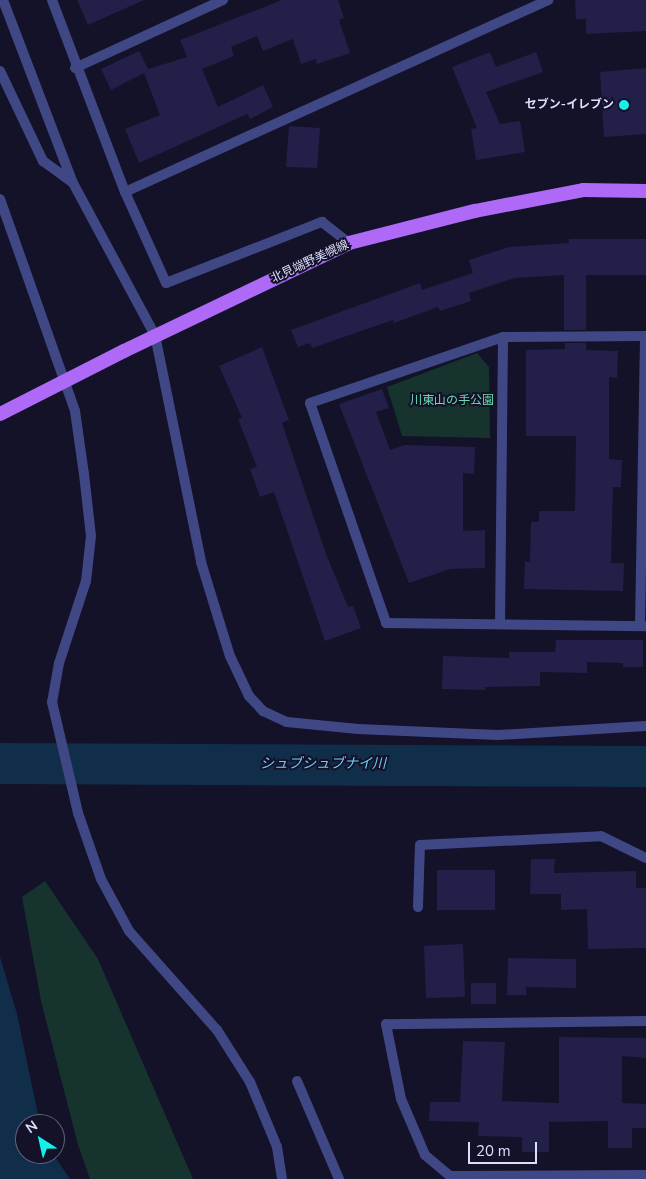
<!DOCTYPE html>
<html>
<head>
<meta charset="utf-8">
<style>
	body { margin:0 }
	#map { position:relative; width:646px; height:1179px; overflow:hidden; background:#131229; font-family:"Nunito Sans","Noto Sans JP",sans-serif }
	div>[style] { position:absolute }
	.green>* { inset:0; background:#16332e }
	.water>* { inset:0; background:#102e4a }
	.river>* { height:41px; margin:-20.5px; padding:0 20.5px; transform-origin:20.5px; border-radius:20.5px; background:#102e4a }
	.building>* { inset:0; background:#221f49 }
	.service>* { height:10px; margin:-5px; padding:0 5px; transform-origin:5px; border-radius:5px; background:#404785 }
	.minor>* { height:10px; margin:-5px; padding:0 5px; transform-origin:5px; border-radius:5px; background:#404785 }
	.primary>* { height:14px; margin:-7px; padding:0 7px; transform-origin:7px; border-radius:7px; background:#ae6af6 }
	.primary-bridge>* { height:14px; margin:-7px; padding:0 7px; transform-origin:7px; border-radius:7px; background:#ae6af6 }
	.dots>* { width:14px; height:14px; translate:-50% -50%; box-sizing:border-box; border:2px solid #131229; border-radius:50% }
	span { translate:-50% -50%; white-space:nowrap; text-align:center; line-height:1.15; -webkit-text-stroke:4px #131229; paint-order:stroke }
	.poi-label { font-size:12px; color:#dddefd; font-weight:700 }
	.right { translate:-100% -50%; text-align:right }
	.street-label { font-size:12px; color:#dddefd }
	.park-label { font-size:12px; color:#6bdaaf }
	.water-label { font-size:14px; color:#71ccf7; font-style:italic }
	.north { position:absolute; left:15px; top:1114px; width:50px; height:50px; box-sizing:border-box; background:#131229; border:1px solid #64647e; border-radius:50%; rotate:325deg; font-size:14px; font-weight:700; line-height:20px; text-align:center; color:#dddefd }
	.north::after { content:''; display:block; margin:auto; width:18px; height:22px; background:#14f1e8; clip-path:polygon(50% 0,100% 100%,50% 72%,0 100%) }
	.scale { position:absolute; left:468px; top:1142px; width:69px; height:22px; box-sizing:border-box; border:2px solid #dddefd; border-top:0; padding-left:6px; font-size:15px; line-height:18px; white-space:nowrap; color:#dddefd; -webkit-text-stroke:4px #131229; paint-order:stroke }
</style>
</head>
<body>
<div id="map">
	<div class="green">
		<i style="clip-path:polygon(477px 353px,489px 367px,490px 438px,402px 436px,387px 387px)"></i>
		<i style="clip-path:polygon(45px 881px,98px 959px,193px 1179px,90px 1179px,78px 1145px,41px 1001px,22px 897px)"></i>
	</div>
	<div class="water">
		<i style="clip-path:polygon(0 957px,17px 1014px,40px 1124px,25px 1124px,25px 1154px,53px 1154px,70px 1179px,0 1179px)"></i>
	</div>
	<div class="river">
		<i style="left:0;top:763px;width:646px;rotate:0.27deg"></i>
	</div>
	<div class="building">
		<i style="clip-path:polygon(77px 0,144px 0,88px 25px)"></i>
		<i style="clip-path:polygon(282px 0,338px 0,344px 18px,339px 20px,350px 53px,317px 64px,316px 59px,301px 64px,293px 39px,263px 51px,257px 36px,231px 47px,234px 56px,202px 69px,218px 107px,263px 85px,273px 107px,250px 119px,247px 114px,139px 163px,125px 129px,160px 115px,144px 73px,111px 90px,101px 69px,139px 51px,148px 69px,187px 57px,180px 40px)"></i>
		<i style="clip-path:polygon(575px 0,646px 0,646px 31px,586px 34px,586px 19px,576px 19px)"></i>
		<i style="clip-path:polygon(490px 52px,496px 67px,536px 52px,543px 72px,486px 92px,500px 124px,520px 121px,525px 152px,476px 160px,471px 129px,477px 128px,452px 67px)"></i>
		<i style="clip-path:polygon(646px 68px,646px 134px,604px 137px,600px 72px)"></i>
		<i style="clip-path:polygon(289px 126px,320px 128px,317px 168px,286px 167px)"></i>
		<i style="clip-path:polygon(569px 239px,646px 239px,646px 275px,586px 275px,586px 330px,564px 330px,564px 275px,514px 278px,469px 293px,471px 301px,440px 311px,438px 307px,394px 323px,393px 320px,312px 348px,310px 343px,298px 347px,291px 330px,420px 283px,422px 290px,473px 273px,469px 260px,509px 247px,569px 243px)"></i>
		<i style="clip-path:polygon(565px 343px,586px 343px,586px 350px,618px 351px,617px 378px,609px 377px,609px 459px,622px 460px,621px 487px,613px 487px,611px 563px,624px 563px,623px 591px,524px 589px,525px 562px,530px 562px,531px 522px,539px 522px,539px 511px,575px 511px,576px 436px,526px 436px,526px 350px,565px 349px)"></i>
		<i style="clip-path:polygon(262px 347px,289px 420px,282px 423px,326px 554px,348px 607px,353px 606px,361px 628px,325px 641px,274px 492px,260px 497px,250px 469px,257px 467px,238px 419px,242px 418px,219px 366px)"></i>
		<i style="clip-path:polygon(382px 389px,389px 408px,376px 412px,390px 450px,405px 445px,475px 447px,474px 474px,463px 473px,463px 531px,485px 530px,485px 568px,450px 569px,409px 583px,339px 404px)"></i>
		<i style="clip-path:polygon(556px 640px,643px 640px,643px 667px,623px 667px,623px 663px,587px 662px,587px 673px,540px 672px,540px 686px,485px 687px,485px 690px,442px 689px,443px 656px,509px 658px,509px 652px,555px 652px)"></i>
		<i style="clip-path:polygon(531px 859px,555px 859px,554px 873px,636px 871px,636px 888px,646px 888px,646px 948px,588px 949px,587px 909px,561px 910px,561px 894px,530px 894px)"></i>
		<i style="clip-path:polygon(437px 870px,495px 870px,495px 910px,437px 910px)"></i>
		<i style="clip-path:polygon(463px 944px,465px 997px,426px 998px,424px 946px)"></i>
		<i style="clip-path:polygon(508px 958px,576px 959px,576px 988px,526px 987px,526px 995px,507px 995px)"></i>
		<i style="clip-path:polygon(471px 983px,496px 983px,496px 1004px,471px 1004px)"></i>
		<i style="clip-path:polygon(559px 1037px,646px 1038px,646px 1058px,622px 1056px,622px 1103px,646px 1104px,646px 1128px,632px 1128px,632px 1148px,608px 1148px,608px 1121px,549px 1122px,549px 1152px,522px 1152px,522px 1137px,478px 1136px,479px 1122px,429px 1121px,430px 1102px,460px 1102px,463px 1041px,505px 1042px,502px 1101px,559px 1103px)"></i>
	</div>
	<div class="service">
		<i style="left:3px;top:0;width:196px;rotate:69.1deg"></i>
		<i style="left:73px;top:183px;width:173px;rotate:61.7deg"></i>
		<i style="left:155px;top:335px;width:232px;rotate:78.5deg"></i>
		<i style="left:201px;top:562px;width:98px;rotate:72.9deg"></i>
		<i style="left:230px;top:656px;width:44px;rotate:64.6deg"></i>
		<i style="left:249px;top:696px;width:21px;rotate:47deg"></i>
		<i style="left:263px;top:711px;width:26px;rotate:25deg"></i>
		<i style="left:287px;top:722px;width:71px;rotate:5.6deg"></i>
		<i style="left:358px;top:729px;width:140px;rotate:2.5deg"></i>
		<i style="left:498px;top:735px;width:148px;rotate:-3.5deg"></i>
		<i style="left:0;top:71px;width:100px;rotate:64.5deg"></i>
		<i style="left:43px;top:161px;width:36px;rotate:36deg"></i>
		<i style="left:125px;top:192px;width:465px;rotate:-24.4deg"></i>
		<i style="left:0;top:199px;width:225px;rotate:70.5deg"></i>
		<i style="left:75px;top:411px;width:64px;rotate:81.9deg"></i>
		<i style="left:84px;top:474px;width:62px;rotate:83.6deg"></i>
		<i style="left:91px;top:536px;width:45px;rotate:96.3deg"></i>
		<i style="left:86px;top:581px;width:86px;rotate:108.2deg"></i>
		<i style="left:59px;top:663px;width:40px;rotate:100deg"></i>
		<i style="left:52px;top:702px;width:114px;rotate:76.8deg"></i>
		<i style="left:78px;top:813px;width:70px;rotate:70.8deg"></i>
		<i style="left:101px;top:879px;width:59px;rotate:61.7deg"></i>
		<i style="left:129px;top:931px;width:132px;rotate:48.4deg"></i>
		<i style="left:217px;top:1030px;width:62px;rotate:57.6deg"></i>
		<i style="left:250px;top:1082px;width:70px;rotate:67.4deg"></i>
		<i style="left:277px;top:1147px;width:32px;rotate:81deg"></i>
		<i style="left:418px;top:907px;width:62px;rotate:-88.2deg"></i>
		<i style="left:420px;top:845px;width:181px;rotate:-2.8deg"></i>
		<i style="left:601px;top:836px;width:50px;rotate:26.1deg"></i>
	</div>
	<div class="minor">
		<i style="left:52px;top:0;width:205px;rotate:69.2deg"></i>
		<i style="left:125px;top:192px;width:100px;rotate:65.7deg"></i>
		<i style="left:166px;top:283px;width:168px;rotate:-21.4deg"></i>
		<i style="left:322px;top:222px;width:34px;rotate:38deg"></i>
		<i style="left:75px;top:68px;width:163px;rotate:-24.7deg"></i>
		<i style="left:646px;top:336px;width:143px;rotate:179.6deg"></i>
		<i style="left:503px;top:337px;width:204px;rotate:161.1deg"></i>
		<i style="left:310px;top:403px;width:233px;rotate:70.9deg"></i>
		<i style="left:386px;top:623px;width:260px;rotate:0.7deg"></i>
		<i style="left:500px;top:624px;width:287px;rotate:-89.4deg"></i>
		<i style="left:640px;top:626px;width:290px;rotate:-89deg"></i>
		<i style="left:646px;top:1021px;width:260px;rotate:179.3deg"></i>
		<i style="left:386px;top:1024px;width:76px;rotate:78.7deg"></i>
		<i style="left:401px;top:1099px;width:61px;rotate:66.8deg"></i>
		<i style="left:425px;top:1155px;width:33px;rotate:40deg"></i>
		<i style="left:450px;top:1176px;width:196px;rotate:-0.3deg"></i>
		<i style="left:297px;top:1081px;width:107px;rotate:66.8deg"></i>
	</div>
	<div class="primary">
		<i style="left:124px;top:351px;width:250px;rotate:-25.6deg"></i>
		<i style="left:349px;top:243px;width:130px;rotate:-14.3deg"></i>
		<i style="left:475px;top:211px;width:110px;rotate:-11deg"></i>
		<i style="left:583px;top:190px;width:63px;rotate:0.9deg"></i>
	</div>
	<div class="primary-bridge">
		<i style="left:0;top:414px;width:139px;rotate:-26.9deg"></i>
	</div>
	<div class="dots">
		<i style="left:624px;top:105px;background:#14f1e8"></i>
	</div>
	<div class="poi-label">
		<span class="right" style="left:614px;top:105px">セブン-イレブン</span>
	</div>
	<div class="street-label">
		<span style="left:310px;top:262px;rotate:-25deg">北見端野美幌線</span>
	</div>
	<div class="park-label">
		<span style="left:452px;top:401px">川東山の手公園</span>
	</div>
	<div class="water-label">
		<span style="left:323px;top:764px">シュブシュブナイ川</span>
	</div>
	<div class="north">N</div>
	<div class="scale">20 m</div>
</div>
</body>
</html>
